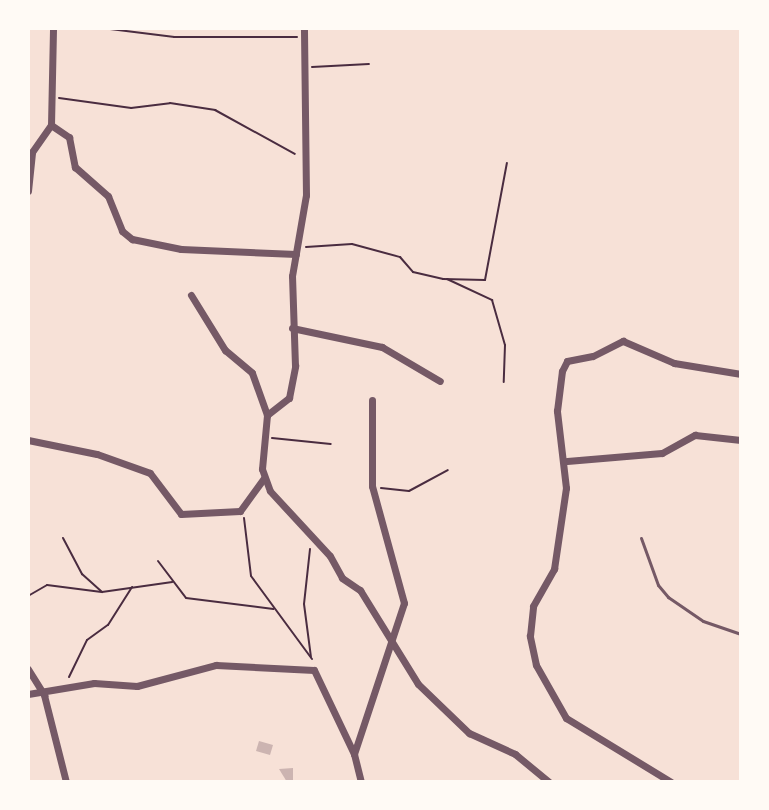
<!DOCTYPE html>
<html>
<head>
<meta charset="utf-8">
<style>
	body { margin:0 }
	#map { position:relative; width:769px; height:810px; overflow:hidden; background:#f7e1d7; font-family:Figtree,sans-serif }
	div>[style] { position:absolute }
	.building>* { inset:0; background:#ccb4b1 }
	.path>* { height:2px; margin:-1px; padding:0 1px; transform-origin:1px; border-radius:1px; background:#4a2c40 }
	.service>* { height:3px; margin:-1.5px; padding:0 1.5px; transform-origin:1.5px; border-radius:1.5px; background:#755966 }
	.minor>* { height:7px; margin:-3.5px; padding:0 3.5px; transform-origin:3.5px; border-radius:3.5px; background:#755966 }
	span { translate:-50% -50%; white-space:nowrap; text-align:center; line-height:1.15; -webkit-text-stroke:8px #fffaf5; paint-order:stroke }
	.frame { position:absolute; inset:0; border:30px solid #fffaf5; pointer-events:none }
</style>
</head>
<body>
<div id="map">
	<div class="building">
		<i style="clip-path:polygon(259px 741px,273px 745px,270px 755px,256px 751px)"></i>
		<i style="clip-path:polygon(293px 768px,293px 782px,287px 782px,279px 769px)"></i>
	</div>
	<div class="path">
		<i style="left:73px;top:28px;width:8px"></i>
		<i style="left:102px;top:28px;width:73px;rotate:7.1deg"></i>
		<i style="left:174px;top:37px;width:123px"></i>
		<i style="left:312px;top:67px;width:57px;rotate:-3deg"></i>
		<i style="left:59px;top:98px;width:73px;rotate:7.9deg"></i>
		<i style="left:131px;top:108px;width:39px;rotate:-7deg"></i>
		<i style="left:170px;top:103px;width:46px;rotate:8.8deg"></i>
		<i style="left:215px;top:110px;width:91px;rotate:28.8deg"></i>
		<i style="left:306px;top:247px;width:46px;rotate:-3.7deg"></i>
		<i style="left:352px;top:244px;width:50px;rotate:15.2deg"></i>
		<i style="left:400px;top:257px;width:20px;rotate:49deg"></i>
		<i style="left:413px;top:272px;width:31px;rotate:13deg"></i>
		<i style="left:443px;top:279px;width:42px;rotate:1.4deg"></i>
		<i style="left:485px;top:280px;width:119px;rotate:-79.4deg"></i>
		<i style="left:447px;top:279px;width:50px;rotate:25deg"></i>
		<i style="left:492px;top:300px;width:47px;rotate:73.9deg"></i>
		<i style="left:505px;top:345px;width:37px;rotate:92deg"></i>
		<i style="left:272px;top:438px;width:59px;rotate:5.8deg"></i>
		<i style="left:381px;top:488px;width:28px;rotate:6deg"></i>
		<i style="left:409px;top:491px;width:44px;rotate:-28.3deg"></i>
		<i style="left:244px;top:518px;width:58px;rotate:83.1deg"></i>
		<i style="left:251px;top:576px;width:103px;rotate:53.7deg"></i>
		<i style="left:63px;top:538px;width:41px;rotate:62.2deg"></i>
		<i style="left:82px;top:574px;width:27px;rotate:42deg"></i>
		<i style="left:102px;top:592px;width:71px;rotate:-8.1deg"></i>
		<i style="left:310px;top:549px;width:55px;rotate:96.2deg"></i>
		<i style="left:304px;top:604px;width:53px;rotate:82.5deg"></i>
		<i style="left:158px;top:561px;width:46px;rotate:52.9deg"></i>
		<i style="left:186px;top:598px;width:88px;rotate:7.2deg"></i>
		<i style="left:28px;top:596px;width:22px;rotate:-30deg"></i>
		<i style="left:47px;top:585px;width:55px;rotate:7.3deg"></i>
		<i style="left:69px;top:677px;width:41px;rotate:-64.1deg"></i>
		<i style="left:87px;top:640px;width:26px;rotate:-36deg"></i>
		<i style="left:108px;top:625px;width:45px;rotate:-57.7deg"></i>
	</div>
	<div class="service">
		<i style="left:641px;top:538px;width:50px;rotate:70.1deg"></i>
		<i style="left:658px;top:585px;width:16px;rotate:50deg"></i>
		<i style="left:668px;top:597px;width:42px;rotate:34.4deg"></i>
		<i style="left:703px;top:621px;width:40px;rotate:18.9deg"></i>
	</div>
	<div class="minor">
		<i style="left:51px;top:125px;width:22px;rotate:34deg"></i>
		<i style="left:69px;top:137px;width:31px;rotate:79deg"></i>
		<i style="left:75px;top:167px;width:44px;rotate:41.3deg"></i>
		<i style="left:108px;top:196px;width:38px;rotate:68deg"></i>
		<i style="left:122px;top:231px;width:13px;rotate:39deg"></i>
		<i style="left:132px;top:239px;width:50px;rotate:11.5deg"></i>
		<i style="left:181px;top:249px;width:115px;rotate:2.5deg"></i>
		<i style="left:28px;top:191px;width:39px;rotate:-84deg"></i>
		<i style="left:32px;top:152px;width:33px;rotate:-55deg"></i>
		<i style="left:51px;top:125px;width:97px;rotate:-88.8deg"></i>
		<i style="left:191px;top:295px;width:65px;rotate:58.3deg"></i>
		<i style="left:225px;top:350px;width:35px;rotate:40deg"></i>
		<i style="left:252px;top:373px;width:45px;rotate:70.3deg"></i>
		<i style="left:267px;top:415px;width:54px;rotate:95.3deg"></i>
		<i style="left:262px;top:469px;width:23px;rotate:70deg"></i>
		<i style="left:270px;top:491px;width:88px;rotate:47.3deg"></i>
		<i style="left:330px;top:556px;width:25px;rotate:61deg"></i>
		<i style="left:342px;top:578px;width:22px;rotate:34deg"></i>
		<i style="left:360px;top:590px;width:110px;rotate:58.3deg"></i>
		<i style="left:418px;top:684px;width:71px;rotate:43.9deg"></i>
		<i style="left:469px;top:733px;width:51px;rotate:24.5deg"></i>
		<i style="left:515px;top:754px;width:44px;rotate:39.5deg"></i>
		<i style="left:292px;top:328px;width:92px;rotate:11.9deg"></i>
		<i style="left:382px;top:347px;width:67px;rotate:30.4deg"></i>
		<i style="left:267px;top:415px;width:28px;rotate:-38deg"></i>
		<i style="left:289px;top:398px;width:33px;rotate:-79deg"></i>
		<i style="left:295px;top:366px;width:90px;rotate:-91.9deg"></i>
		<i style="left:292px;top:276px;width:82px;rotate:-80.2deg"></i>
		<i style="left:306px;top:195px;width:167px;rotate:-90.7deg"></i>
		<i style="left:28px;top:440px;width:70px;rotate:11.5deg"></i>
		<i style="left:97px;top:454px;width:56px;rotate:19.7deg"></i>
		<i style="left:150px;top:473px;width:51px;rotate:52.9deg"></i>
		<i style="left:181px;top:514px;width:59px;rotate:-2.9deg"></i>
		<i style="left:240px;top:511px;width:41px;rotate:-54deg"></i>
		<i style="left:567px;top:461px;width:95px;rotate:-4.8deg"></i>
		<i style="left:662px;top:453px;width:38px;rotate:-29deg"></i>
		<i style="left:695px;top:435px;width:46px;rotate:6.2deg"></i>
		<i style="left:28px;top:669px;width:31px;rotate:58deg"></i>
		<i style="left:44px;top:695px;width:90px;rotate:75.8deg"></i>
		<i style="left:28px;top:694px;width:67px;rotate:-9.5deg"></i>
		<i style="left:94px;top:683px;width:43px;rotate:4deg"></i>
		<i style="left:137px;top:686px;width:82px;rotate:-14.9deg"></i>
		<i style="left:216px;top:665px;width:98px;rotate:2.9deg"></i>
		<i style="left:314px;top:670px;width:93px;rotate:64.5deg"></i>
		<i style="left:354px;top:754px;width:29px;rotate:76deg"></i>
		<i style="left:354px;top:754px;width:159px;rotate:-71.7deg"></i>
		<i style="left:404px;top:603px;width:121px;rotate:-105.3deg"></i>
		<i style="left:372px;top:486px;width:86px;rotate:-90deg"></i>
		<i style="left:671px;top:782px;width:123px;rotate:-148.6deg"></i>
		<i style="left:566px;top:718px;width:61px;rotate:-119.5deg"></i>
		<i style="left:536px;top:665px;width:30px;rotate:-102deg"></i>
		<i style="left:530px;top:636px;width:30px;rotate:-84deg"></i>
		<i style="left:533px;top:606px;width:43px;rotate:-60.4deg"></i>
		<i style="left:554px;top:569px;width:82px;rotate:-81.6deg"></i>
		<i style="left:566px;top:488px;width:78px;rotate:-96.7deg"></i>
		<i style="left:557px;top:411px;width:40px;rotate:-82.9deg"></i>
		<i style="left:562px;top:371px;width:11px;rotate:-63deg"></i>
		<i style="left:567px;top:361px;width:26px;rotate:-11deg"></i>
		<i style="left:593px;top:356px;width:34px;rotate:-27deg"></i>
		<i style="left:623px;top:341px;width:56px;rotate:23.3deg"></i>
		<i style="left:674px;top:363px;width:68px;rotate:9.3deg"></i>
	</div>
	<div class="frame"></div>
</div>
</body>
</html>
